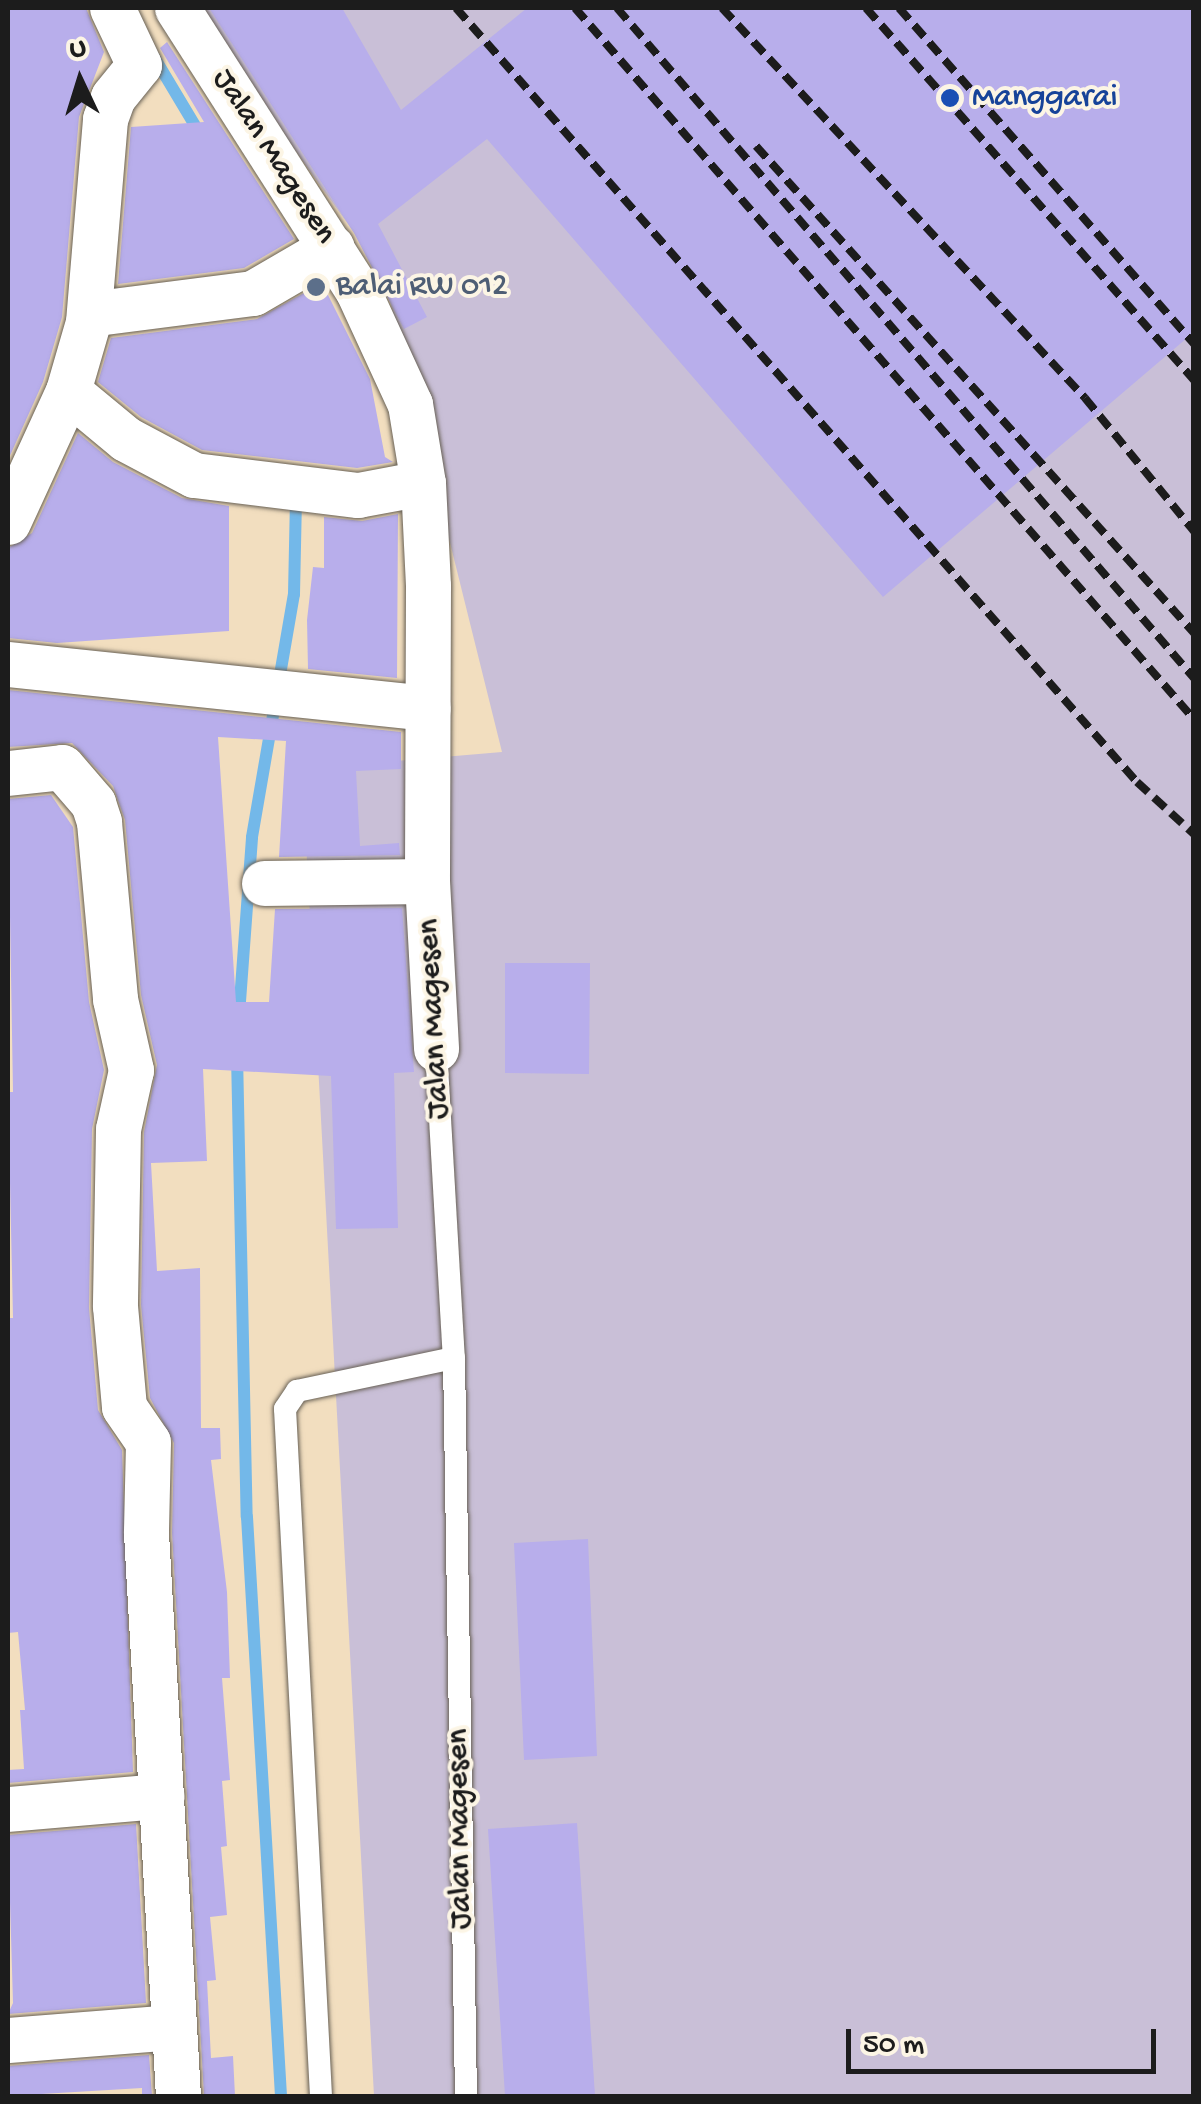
<!DOCTYPE html>
<html>
<head>
<meta charset="utf-8">
<style>
	body { margin:0 }
	#map { position:relative; width:1201px; height:2104px; overflow:hidden; background:#f2debf; font-family:"Gochi Hand",sans-serif }
	div>[style] { position:absolute }
	.industrial>* { inset:0; background:#c9bfd7 }
	.stream>* { height:12px; margin:-6px; padding:0 6px; transform-origin:6px; border-radius:6px; background:#73b8e9 }
	.building>* { inset:0; background:#b8aeeb }
	.roads { filter:drop-shadow(0 0 2px #676055) drop-shadow(0 0 2px #676055) }
	.lane>* { height:22px; margin:-11px; padding:0 11px; transform-origin:11px; border-radius:11px; background:#fff }
	.street>* { height:45px; margin:-22.5px; padding:0 22.5px; transform-origin:22.5px; border-radius:22.5px; background:#fff }
	.rail>* { height:8px; margin-top:-4px; transform-origin:0; background:repeating-linear-gradient(90deg,#1c1c1c 0 15px,transparent 0 23px) }
	.dots>* { width:28px; height:28px; translate:-50% -50%; box-sizing:border-box; border:5px solid #fcf5e5; border-radius:50% }
	span { translate:-50% -50%; white-space:nowrap; text-align:center; line-height:1.15; -webkit-text-stroke:8px #fcf5e5; paint-order:stroke }
	.transit-label { font-size:32px; color:#164399 }
	.left { translate:0 -50%; text-align:left }
	.street-label { font-size:32px; color:#1c1c1c }
	.service-label { font-size:32px; color:#4e5e75 }
	.frame { position:absolute; inset:0; border:10px solid #1c1c1c; pointer-events:none }
	.north { position:absolute; left:30px; top:30px; width:100px; height:100px; -webkit-text-stroke:8px #fcf5e5; paint-order:stroke; rotate:356deg; font-size:28px; font-weight:700; line-height:40px; text-align:center; color:#1c1c1c }
	.north::after { content:''; display:block; margin:auto; width:35px; height:45px; background:#1c1c1c; clip-path:polygon(50% 0,100% 100%,50% 72%,0 100%) }
	.scale { position:absolute; left:846px; top:2029px; width:310px; height:45px; box-sizing:border-box; border:5px solid #1c1c1c; border-top:0; padding-left:12px; font-size:30px; line-height:35px; white-space:nowrap; color:#1c1c1c; -webkit-text-stroke:8px #fcf5e5; paint-order:stroke }
</style>
</head>
<body>
<div id="map">
	<div class="industrial">
		<i style="clip-path:polygon(193px 8px,1193px 8px,1193px 2096px,374px 2096px,302px 769px,502px 752px,383px 273px)"></i>
	</div>
	<div class="stream">
		<i style="left:154px;top:57px;width:90px;rotate:59.1deg"></i>
		<i style="left:239px;top:1015px;width:178px;rotate:-85.8deg"></i>
		<i style="left:252px;top:837px;width:247px;rotate:-80.2deg"></i>
		<i style="left:294px;top:594px;width:93px;rotate:-88.8deg"></i>
		<i style="left:237px;top:1055px;width:462px;rotate:88.8deg"></i>
		<i style="left:247px;top:1517px;width:580px;rotate:86.64deg"></i>
	</div>
	<div class="building">
		<i style="clip-path:polygon(8px 8px,86px 8px,104px 52px,79px 117px,62px 317px,43px 382px,8px 460px)"></i>
		<i style="clip-path:polygon(209px 8px,342px 8px,401px 110px,527px 8px,1194px 8px,1194px 332px,883px 597px,487px 139px,378px 224px,427px 317px,404px 329px,354px 233px)"></i>
		<i style="clip-path:polygon(167px 42px,294px 239px,244px 268px,118px 284px,131px 127px,204px 122px,160px 48px)"></i>
		<i style="clip-path:polygon(322px 283px,370px 379px,385px 457px,393px 462px,357px 468px,202px 450px,141px 417px,98px 382px,111px 338px,257px 319px)"></i>
		<i style="clip-path:polygon(78px 433px,113px 462px,182px 498px,229px 506px,229px 631px,57px 643px,8px 638px,8px 548px,32px 533px)"></i>
		<i style="clip-path:polygon(398px 514px,397px 678px,308px 669px,307px 620px,313px 567px,324px 568px,324px 517px,362px 521px)"></i>
		<i style="clip-path:polygon(8px 690px,401px 732px,401px 769px,356px 771px,360px 846px,399px 843px,400px 855px,279px 857px,286px 741px,218px 737px,236px 1002px,269px 1002px,275px 909px,402px 908px,414px 1072px,394px 1073px,398px 1228px,336px 1229px,331px 1076px,203px 1069px,207px 1161px,151px 1163px,157px 1271px,200px 1268px,201px 1428px,220px 1428px,221px 1459px,211px 1460px,227px 1592px,230px 1678px,222px 1678px,230px 1780px,222px 1781px,227px 1846px,221px 1847px,227px 1915px,210px 1917px,216px 1980px,207px 1981px,211px 2058px,233px 2056px,235px 2096px,204px 2096px,172px 1533px,174px 1443px,150px 1398px,141px 1305px,144px 1132px,157px 1065px,141px 995px,125px 820px,113px 786px,72px 743px,8px 747px)"></i>
		<i style="clip-path:polygon(51px 795px,73px 827px,89px 1002px,104px 1070px,92px 1129px,89px 1308px,98px 1410px,122px 1450px,133px 1772px,8px 1783px,8px 1770px,24px 1769px,20px 1710px,25px 1710px,18px 1632px,8px 1633px,8px 1318px,13px 1318px,8px 1092px,13px 1092px,8px 799px)"></i>
		<i style="clip-path:polygon(505px 963px,590px 963px,589px 1074px,505px 1073px)"></i>
		<i style="clip-path:polygon(588px 1539px,597px 1756px,524px 1760px,514px 1543px)"></i>
		<i style="clip-path:polygon(577px 1823px,595px 2096px,505px 2096px,488px 1829px)"></i>
		<i style="clip-path:polygon(136px 1824px,146px 2003px,8px 2014px,13px 2003px,8px 1835px)"></i>
		<i style="clip-path:polygon(149px 2055px,152px 2096px,142px 2096px,142px 2088px,8px 2096px,8px 2066px)"></i>
	</div>
	<div class="roads">
		<div class="lane">
			<i style="left:436px;top:1049px;width:310px;rotate:86.7deg"></i>
			<i style="left:454px;top:1358px;width:738px;rotate:89.07deg"></i>
			<i style="left:321px;top:2096px;width:688px;rotate:-93deg"></i>
			<i style="left:285px;top:1409px;width:22px;rotate:-56deg"></i>
			<i style="left:297px;top:1391px;width:160px;rotate:-11.9deg"></i>
		</div>
		<div class="street">
			<i style="left:177px;top:8px;width:334px;rotate:57.4deg"></i>
			<i style="left:357px;top:289px;width:127px;rotate:65.3deg"></i>
			<i style="left:410px;top:404px;width:80px;rotate:80.7deg"></i>
			<i style="left:423px;top:483px;width:103px;rotate:87.2deg"></i>
			<i style="left:428px;top:586px;width:295px;rotate:90.2deg"></i>
			<i style="left:427px;top:881px;width:168px;rotate:86.9deg"></i>
			<i style="left:89px;top:314px;width:165px;rotate:-7.3deg"></i>
			<i style="left:253px;top:293px;width:91px;rotate:-30.2deg"></i>
			<i style="left:68px;top:391px;width:75px;rotate:39.6deg"></i>
			<i style="left:126px;top:439px;width:77px;rotate:27.9deg"></i>
			<i style="left:194px;top:475px;width:165px;rotate:7deg"></i>
			<i style="left:358px;top:495px;width:66px;rotate:-10.5deg"></i>
			<i style="left:8px;top:522px;width:144px;rotate:-65.4deg"></i>
			<i style="left:68px;top:391px;width:72px;rotate:-73.8deg"></i>
			<i style="left:88px;top:322px;width:204px;rotate:-85.2deg"></i>
			<i style="left:105px;top:119px;width:23px;rotate:-70deg"></i>
			<i style="left:113px;top:97px;width:41px;rotate:-50.9deg"></i>
			<i style="left:139px;top:65px;width:63px;rotate:-115.3deg"></i>
			<i style="left:8px;top:664px;width:422px;rotate:6deg"></i>
			<i style="left:8px;top:773px;width:54px;rotate:-6.3deg"></i>
			<i style="left:62px;top:767px;width:48px;rotate:49.3deg"></i>
			<i style="left:93px;top:803px;width:20px;rotate:72deg"></i>
			<i style="left:99px;top:822px;width:178px;rotate:84.8deg"></i>
			<i style="left:115px;top:999px;width:73px;rotate:77.3deg"></i>
			<i style="left:131px;top:1070px;width:60px;rotate:102.4deg"></i>
			<i style="left:118px;top:1129px;width:177px;rotate:91deg"></i>
			<i style="left:115px;top:1306px;width:101px;rotate:84.9deg"></i>
			<i style="left:124px;top:1407px;width:42px;rotate:55.6deg"></i>
			<i style="left:148px;top:1442px;width:91px;rotate:91.3deg"></i>
			<i style="left:146px;top:1533px;width:564px;rotate:86.75deg"></i>
			<i style="left:264px;top:883px;width:163px;rotate:-0.7deg"></i>
			<i style="left:8px;top:1809px;width:154px;rotate:-4.9deg"></i>
			<i style="left:8px;top:2040px;width:166px;rotate:-4.5deg"></i>
		</div>
	</div>
	<div class="rail">
		<i style="left:456px;top:8px;width:1031px;rotate:48.66deg"></i>
		<i style="left:1137px;top:782px;width:77px;rotate:42.4deg"></i>
		<i style="left:575px;top:8px;width:943px;rotate:48.96deg"></i>
		<i style="left:617px;top:8px;width:884px;rotate:49.27deg"></i>
		<i style="left:722px;top:8px;width:533px;rotate:47.05deg"></i>
		<i style="left:1085px;top:398px;width:172px;rotate:50.7deg"></i>
		<i style="left:866px;top:8px;width:496px;rotate:48.6deg"></i>
		<i style="left:899px;top:8px;width:447px;rotate:48.7deg"></i>
		<i style="left:756px;top:146px;width:655px;rotate:48.03deg"></i>
	</div>
	<div class="dots">
		<i style="left:950px;top:98px;background:#1a4fb4"></i>
		<i style="left:316px;top:287px;background:#5c6f8a"></i>
	</div>
	<div class="transit-label">
		<span class="left" style="left:972px;top:98px">Manggarai</span>
	</div>
	<div class="street-label">
		<span style="left:273px;top:157px;rotate:57deg">Jalan Magesen</span>
		<span style="left:435px;top:1019px;rotate:-93deg">Jalan Magesen</span>
		<span style="left:461px;top:1829px;rotate:-91deg">Jalan Magesen</span>
	</div>
	<div class="service-label">
		<span class="left" style="left:336px;top:287px">Balai RW 012</span>
	</div>
	<div class="frame"></div>
	<div class="north">U</div>
	<div class="scale">50 m</div>
</div>
</body>
</html>
